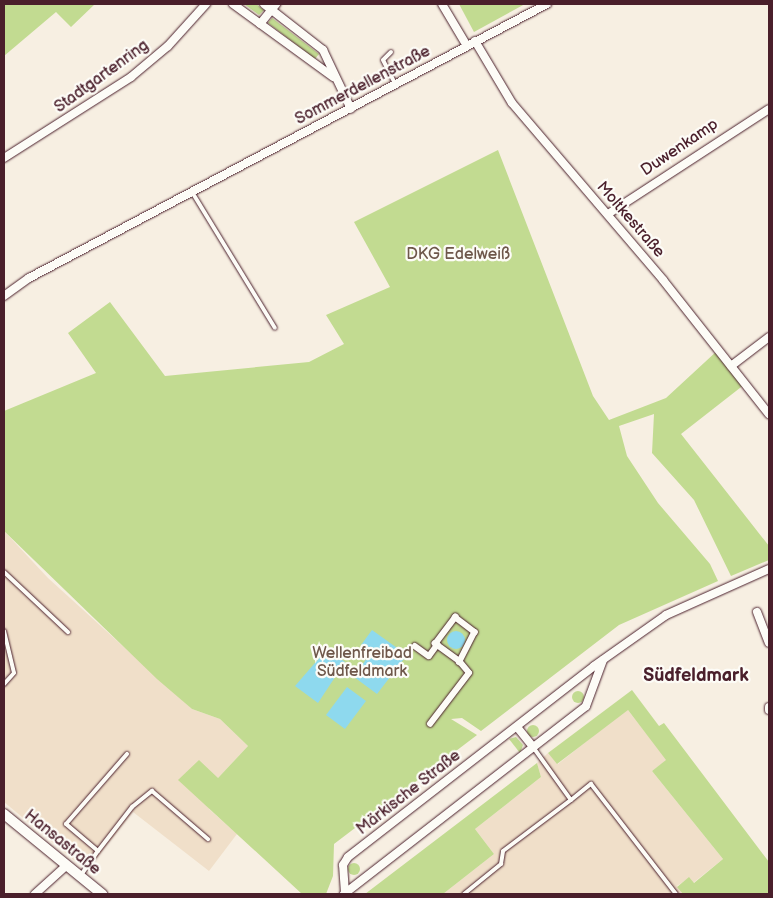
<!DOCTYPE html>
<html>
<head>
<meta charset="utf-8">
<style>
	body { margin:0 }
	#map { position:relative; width:773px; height:898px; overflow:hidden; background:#f7efe2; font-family:"Balsamiq Sans",sans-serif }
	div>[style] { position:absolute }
	.built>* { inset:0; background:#f0dfc9 }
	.green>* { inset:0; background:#c2db91 }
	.round { border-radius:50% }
	.water>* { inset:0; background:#8ed9ee }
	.roads { filter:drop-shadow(0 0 1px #4a1f2b) drop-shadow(0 0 1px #4a1f2b) }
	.service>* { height:4px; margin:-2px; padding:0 2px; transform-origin:2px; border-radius:2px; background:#fdfcf7 }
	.pedestrian>* { height:5.5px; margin:-2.75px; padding:0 2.75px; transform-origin:2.75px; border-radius:2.75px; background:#fdfcf7 }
	.minor>* { height:8px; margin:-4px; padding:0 4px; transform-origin:4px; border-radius:4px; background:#fdfcf7 }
	.tertiary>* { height:10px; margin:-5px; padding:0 5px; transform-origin:5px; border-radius:5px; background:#fdfcf7 }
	span { translate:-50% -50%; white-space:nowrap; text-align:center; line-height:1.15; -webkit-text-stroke:4.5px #fdfcf7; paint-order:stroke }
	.street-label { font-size:16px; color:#4a1f2b }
	.park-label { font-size:16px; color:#6e574a }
	.neighbourhood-label { font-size:18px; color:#4a1f2b; font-weight:700 }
	.frame { position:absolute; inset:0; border:5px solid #4a1f2b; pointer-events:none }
</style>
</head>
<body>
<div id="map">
	<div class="built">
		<i style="clip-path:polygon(4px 531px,48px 578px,192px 709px,220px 719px,248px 746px,218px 778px,209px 809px,237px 834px,209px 871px,133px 812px,87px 871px,4px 802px)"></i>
		<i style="clip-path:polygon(627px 709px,667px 760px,652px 771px,723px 859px,693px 883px,689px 878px,677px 886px,683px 894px,443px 894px,494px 854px,475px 829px,541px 777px,537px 763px,548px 753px,558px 764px)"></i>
	</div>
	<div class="green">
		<i style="clip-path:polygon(4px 4px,95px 4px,71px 27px,56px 12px,4px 56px)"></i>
		<i style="clip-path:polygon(244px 4px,256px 4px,264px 10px,259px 15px)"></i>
		<i style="clip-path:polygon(459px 4px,525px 4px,474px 32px)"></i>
		<i style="clip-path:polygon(272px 18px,319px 54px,315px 59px,268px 23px)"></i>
		<i style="clip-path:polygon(498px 150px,593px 396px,609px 420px,666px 398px,718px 350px,745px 384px,681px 434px,769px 546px,769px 560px,731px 576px,694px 500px,652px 453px,654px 414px,619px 426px,627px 456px,658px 503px,710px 564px,718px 581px,619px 625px,481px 731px,462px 718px,451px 719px,477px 735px,334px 844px,333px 876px,326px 894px,302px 894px,178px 780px,199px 760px,218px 778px,248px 746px,220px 719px,192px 709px,157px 679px,4px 531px,4px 411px,96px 373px,68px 333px,110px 302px,165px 376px,309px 362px,344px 344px,326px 315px,390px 287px,354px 222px)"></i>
		<i style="clip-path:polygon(632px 690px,659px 726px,664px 723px,769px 862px,769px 894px,683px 894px,677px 887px,689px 877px,694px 883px,723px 859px,652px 771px,666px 760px,628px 710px,557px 764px,548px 753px)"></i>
		<i class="round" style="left:572px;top:691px;width:12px;height:12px"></i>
		<i class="round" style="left:527px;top:725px;width:12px;height:12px"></i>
		<i style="clip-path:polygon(516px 737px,523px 745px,520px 753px,509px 739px)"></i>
		<i style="clip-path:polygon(537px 763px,541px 777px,475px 829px,494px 854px,443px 894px,365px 894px)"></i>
		<i class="round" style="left:348px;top:863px;width:12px;height:12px"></i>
	</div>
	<div class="water">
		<i style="clip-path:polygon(372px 630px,407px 655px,377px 694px,354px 677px,367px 658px,361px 645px)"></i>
		<i class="round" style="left:447px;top:631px;width:18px;height:18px"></i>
		<i style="clip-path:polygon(327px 649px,345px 662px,318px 703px,295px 686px)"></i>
		<i style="clip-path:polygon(347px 687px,366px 701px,345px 729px,326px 715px)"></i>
	</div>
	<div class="roads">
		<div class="service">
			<i style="left:391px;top:52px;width:11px;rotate:135deg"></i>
			<i style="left:383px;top:60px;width:28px;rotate:63deg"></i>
			<i style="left:192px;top:192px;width:159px;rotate:58.6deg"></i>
			<i style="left:4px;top:572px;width:88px;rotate:43.2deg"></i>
			<i style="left:4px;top:631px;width:43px;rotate:76.6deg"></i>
			<i style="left:14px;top:673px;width:15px;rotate:132deg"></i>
			<i style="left:533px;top:747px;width:65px;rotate:54.4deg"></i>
			<i style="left:571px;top:800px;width:26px;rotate:-39deg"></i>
			<i style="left:591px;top:784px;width:139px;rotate:52.3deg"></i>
			<i style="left:98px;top:851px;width:56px;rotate:-52.3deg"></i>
			<i style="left:132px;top:807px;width:26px;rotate:-39deg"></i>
			<i style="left:152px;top:791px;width:74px;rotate:40.6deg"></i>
			<i style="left:81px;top:875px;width:29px;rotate:-55deg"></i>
			<i style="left:98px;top:851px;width:42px;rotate:-139.8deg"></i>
			<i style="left:66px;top:824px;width:93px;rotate:-48.9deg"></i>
			<i style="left:464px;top:894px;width:48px;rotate:-39deg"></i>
			<i style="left:501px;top:864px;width:13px;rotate:-81deg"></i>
			<i style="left:503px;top:851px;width:85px;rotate:-36.9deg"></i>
		</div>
		<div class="pedestrian">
			<i style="left:455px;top:617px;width:25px;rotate:37deg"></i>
			<i style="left:475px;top:632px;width:34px;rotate:117deg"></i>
			<i style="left:460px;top:662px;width:31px;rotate:-144deg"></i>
			<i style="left:435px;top:644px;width:34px;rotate:-53deg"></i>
			<i style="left:415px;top:646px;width:17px;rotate:36deg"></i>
			<i style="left:429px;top:656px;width:14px;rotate:-54deg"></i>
			<i style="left:430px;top:724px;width:64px;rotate:-52.6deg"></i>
			<i style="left:469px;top:673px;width:16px;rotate:-130deg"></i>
		</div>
		<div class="minor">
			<i style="left:233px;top:4px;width:124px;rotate:36.1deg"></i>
			<i style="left:264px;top:4px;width:75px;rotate:37.9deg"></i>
			<i style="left:323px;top:50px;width:65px;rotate:64.6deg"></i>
			<i style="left:442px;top:4px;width:49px;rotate:59.2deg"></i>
			<i style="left:260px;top:24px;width:26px;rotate:-51deg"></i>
			<i style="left:475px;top:41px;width:72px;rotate:59.2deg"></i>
			<i style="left:512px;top:103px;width:233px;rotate:49.5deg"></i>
			<i style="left:663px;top:280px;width:171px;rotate:51.7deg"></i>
			<i style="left:4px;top:158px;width:151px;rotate:-32.5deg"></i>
			<i style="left:131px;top:77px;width:48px;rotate:-40deg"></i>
			<i style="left:168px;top:46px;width:57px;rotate:-47.9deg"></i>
			<i style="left:608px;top:214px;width:192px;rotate:-33.1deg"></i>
			<i style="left:4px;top:296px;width:31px;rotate:-36deg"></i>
			<i style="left:29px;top:278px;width:586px;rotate:-27.88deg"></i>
			<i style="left:731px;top:366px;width:48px;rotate:-37.3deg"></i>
			<i style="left:757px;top:612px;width:33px;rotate:69deg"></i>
			<i style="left:769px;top:707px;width:3px;rotate:90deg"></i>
			<i style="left:517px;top:727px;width:26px;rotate:51deg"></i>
			<i style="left:345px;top:893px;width:28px;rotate:-94deg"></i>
			<i style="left:343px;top:865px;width:9px;rotate:-58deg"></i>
			<i style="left:348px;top:857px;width:311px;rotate:-37.8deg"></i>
			<i style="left:594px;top:666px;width:88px;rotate:-35.3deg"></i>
			<i style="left:666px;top:615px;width:113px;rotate:-24.1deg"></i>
			<i style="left:35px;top:894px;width:42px;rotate:-42.1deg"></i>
			<i style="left:344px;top:894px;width:306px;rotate:-37.8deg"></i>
			<i style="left:586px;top:706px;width:49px;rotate:-69.7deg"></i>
		</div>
		<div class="tertiary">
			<i style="left:4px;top:814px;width:127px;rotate:39.2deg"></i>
		</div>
	</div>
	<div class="street-label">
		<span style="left:102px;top:77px;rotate:-36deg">Stadtgartenring</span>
		<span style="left:363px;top:86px;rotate:-28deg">Sommerdellenstraße</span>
		<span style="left:680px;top:148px;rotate:-34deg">Duwenkamp</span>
		<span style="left:630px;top:220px;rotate:49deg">Moltkestraße</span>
		<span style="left:409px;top:793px;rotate:-38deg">Märkische Straße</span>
		<span style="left:62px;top:843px;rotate:39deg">Hansastraße</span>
	</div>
	<div class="park-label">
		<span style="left:458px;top:255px">DKG Edelweiß</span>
		<span style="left:362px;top:663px">Wellenfreibad<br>Südfeldmark</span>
	</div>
	<div class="neighbourhood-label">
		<span style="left:696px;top:676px">Südfeldmark</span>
	</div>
	<div class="frame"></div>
</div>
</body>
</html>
